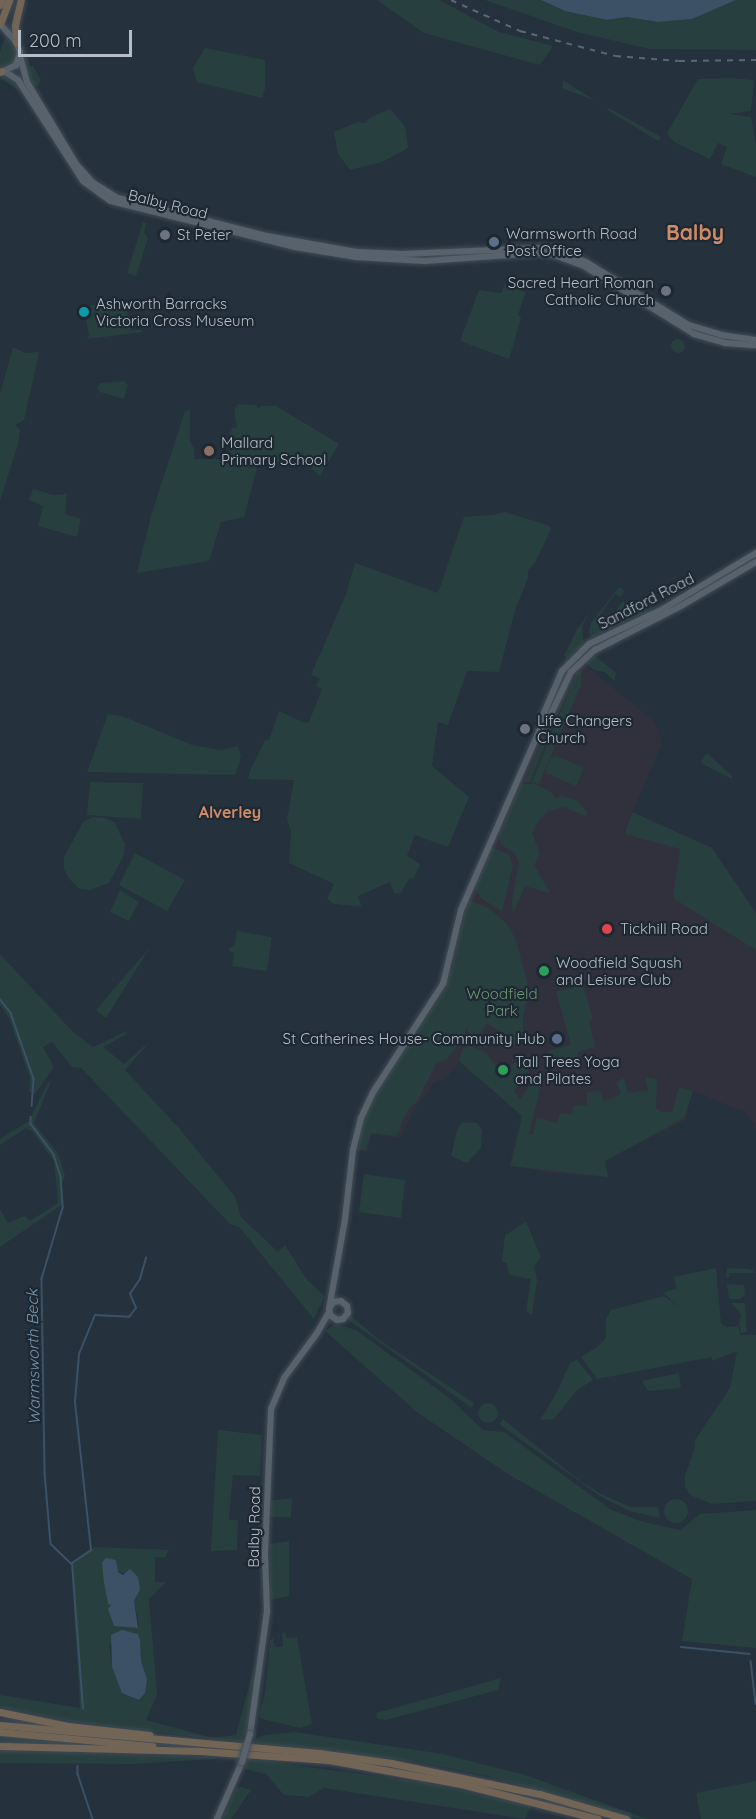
<!DOCTYPE html>
<html>
<head>
<meta charset="utf-8">
<style>
	body { margin:0 }
	#map { position:relative; width:756px; height:1819px; overflow:hidden; background:#25313d; font-family:Quicksand,sans-serif }
	div>[style] { position:absolute }
	.medical>* { inset:0; background:#31313e }
	.green>* { inset:0; background:#283f3f }
	.round { border-radius:50% }
	.water>* { inset:0; background:#3c5165 }
	.stream>* { height:1.5px; margin:-0.75px; padding:0 0.75px; transform-origin:0.75px; border-radius:0.75px; background:#3c5165 }
	.roads { filter:drop-shadow(0 0 2px #424c56) drop-shadow(0 0 2px #424c56) }
	.major>* { height:6px; margin:-3px; padding:0 3px; transform-origin:3px; border-radius:3px; background:#57626d }
	.highway>* { height:7px; margin:-3.5px; padding:0 3.5px; transform-origin:3.5px; border-radius:3.5px; background:#726556 }
	.rail>* { height:1.5px; margin-top:-0.75px; transform-origin:0; background:repeating-linear-gradient(90deg,#5b6873 0 6px,transparent 0 12px) }
	.bridges { filter:drop-shadow(0 0 2px #424c56) drop-shadow(0 0 2px #424c56) }
	.major-bridge>* { height:6px; margin:-3px; padding:0 3px; transform-origin:3px; border-radius:3px; background:#57626d }
	.dots>* { width:16px; height:16px; translate:-50% -50%; box-sizing:border-box; border:3px solid #1e2832; border-radius:50% }
	span { translate:-50% -50%; white-space:nowrap; text-align:center; line-height:1.15; -webkit-text-stroke:4.5px #1e2832; paint-order:stroke }
	.street-label { font-size:15px; color:#b5bec8 }
	.poi-label { font-size:15px; color:#b5bec8 }
	.left { translate:0 -50%; text-align:left }
	.right { translate:-100% -50%; text-align:right }
	.park-label { font-size:15px; color:#6d9873 }
	.neighbourhood-label { font-size:16px; color:#cf8b68; font-weight:700 }
	.water-label { font-size:16px; color:#7792aa; font-style:italic }
	.district-label { font-size:21px; color:#cf8b68; font-weight:700 }
	.scale { position:absolute; left:18px; top:30px; width:114px; height:27px; box-sizing:border-box; border:3px solid #b5bec8; border-top:0; padding-left:8px; font-size:18px; line-height:21px; white-space:nowrap; color:#b5bec8; -webkit-text-stroke:4px #1e2832; paint-order:stroke }
</style>
</head>
<body>
<div id="map">
	<div class="medical">
		<i style="clip-path:polygon(581px 662px,655px 722px,662px 744px,630px 817px,713px 853px,756px 912px,756px 1128px,745px 1112px,693px 1091px,685px 1120px,605px 1161px,608px 1177px,550px 1173px,509px 1165px,522px 1116px,459px 1061px,446px 1079px,434px 1083px,414px 1110px,400px 1138px,372px 1134px,367px 1152px,353px 1150px,366px 1112px,436px 996px,461px 910px,566px 681px)"></i>
	</div>
	<div class="green">
		<i style="clip-path:polygon(377px 0,439px 0,499px 32px,553px 46px,540px 65px,424px 33px)"></i>
		<i style="clip-path:polygon(485px 0,541px 0,565px 11px,607px 20px,627px 17px,658px 22px,692px 19px,736px 0,756px 0,756px 50px,650px 49px,577px 32px)"></i>
		<i style="clip-path:polygon(6px 35px,17px 51px,16px 60px,8px 67px,0 68px,0 52px)"></i>
		<i style="clip-path:polygon(23px 47px,29px 61px,28px 66px,33px 66px,41px 80px,38px 86px,31px 85px,24px 65px)"></i>
		<i style="clip-path:polygon(205px 48px,265px 60px,265px 89px,262px 98px,197px 82px,193px 68px)"></i>
		<i style="clip-path:polygon(5px 75px,15px 80px,59px 153px,21px 92px,0 78px)"></i>
		<i style="clip-path:polygon(731px 78px,754px 80px,751px 111px,729px 114px,751px 117px,756px 145px,756px 177px,721px 164px,727px 147px,718px 143px,710px 159px,674px 142px,667px 133px,698px 79px)"></i>
		<i style="clip-path:polygon(563px 80px,596px 101px,562px 88px)"></i>
		<i style="clip-path:polygon(607px 107px,661px 137px,658px 141px,609px 111px)"></i>
		<i style="clip-path:polygon(390px 109px,405px 126px,408px 148px,382px 162px,350px 170px,338px 154px,334px 132px,358px 122px,366px 123px,369px 118px)"></i>
		<i style="clip-path:polygon(143px 222px,146px 223px,144px 233px,148px 238px,136px 276px,127px 273px)"></i>
		<i style="clip-path:polygon(505px 283px,526px 292px,518px 315px,521px 318px,509px 359px,460px 341px,479px 290px,501px 293px)"></i>
		<i style="clip-path:polygon(118px 301px,119px 306px,126px 307px,131px 330px,142px 330px,142px 332px,87px 339px,89px 335px,84px 310px,89px 309px,88px 306px)"></i>
		<i class="round" style="left:671px;top:339px;width:14px;height:14px"></i>
		<i style="clip-path:polygon(13px 347px,26px 353px,39px 352px,24px 420px,15px 425px,20px 430px,18px 444px,0 501px,0 394px)"></i>
		<i style="clip-path:polygon(124px 381px,128px 385px,124px 399px,100px 392px,97px 388px,100px 383px)"></i>
		<i style="clip-path:polygon(238px 404px,256px 405px,259px 409px,260px 406px,276px 406px,339px 444px,320px 476px,303px 461px,294px 459px,279px 464px,259px 460px,244px 517px,221px 522px,209px 561px,137px 573px,151px 516px,185px 411px,190px 410px,190px 441px,194px 448px,194px 459px,231px 459px,229px 437px,232px 428px,237px 428px,234px 410px)"></i>
		<i style="clip-path:polygon(33px 489px,53px 495px,67px 494px,65px 514px,81px 519px,77px 537px,38px 526px,43px 506px,29px 500px)"></i>
		<i style="clip-path:polygon(505px 512px,550px 526px,551px 529px,535px 563px,528px 570px,528px 578px,515px 610px,499px 672px,467px 671px,448px 725px,438px 722px,432px 766px,469px 797px,448px 847px,415px 835px,407px 856px,420px 864px,414px 878px,409px 879px,400px 894px,394px 893px,390px 882px,358px 896px,362px 907px,334px 904px,327px 899px,334px 884px,289px 863px,291px 832px,287px 819px,294px 780px,248px 779px,251px 768px,265px 740px,269px 740px,279px 711px,305px 723px,309px 722px,322px 689px,316px 686px,320px 678px,311px 675px,346px 594px,355px 563px,438px 593px,464px 517px,492px 515px)"></i>
		<i style="clip-path:polygon(619px 587px,624px 590px,621px 597px,615px 594px,597px 619px,600px 630px,621px 621px,615px 612px,623px 601px,638px 610px,644px 602px,653px 608px,651px 612px,590px 638px,589px 631px,591px 623px)"></i>
		<i style="clip-path:polygon(591px 610px,582px 626px,584px 645px,564px 664px,567px 658px,564px 656px,576px 631px)"></i>
		<i style="clip-path:polygon(593px 654px,616px 673px,614px 681px,605px 672px,594px 670px,584px 662px)"></i>
		<i style="clip-path:polygon(578px 670px,581px 671px,581px 685px,539px 784px,532px 782px)"></i>
		<i style="clip-path:polygon(573px 678px,530px 782px,524px 782px,568px 685px)"></i>
		<i style="clip-path:polygon(108px 714px,122px 716px,192px 745px,221px 750px,238px 746px,241px 757px,235px 775px,87px 772px)"></i>
		<i style="clip-path:polygon(707px 753px,732px 776px,732px 779px,703px 764px,701px 761px)"></i>
		<i style="clip-path:polygon(556px 756px,584px 768px,576px 786px,549px 774px,547px 776px,546px 770px,550px 759px)"></i>
		<i style="clip-path:polygon(90px 782px,143px 783px,141px 819px,87px 815px)"></i>
		<i style="clip-path:polygon(521px 784px,536px 784px,552px 793px,555px 799px,562px 796px,578px 801px,587px 812px,586px 816px,563px 807px,547px 812px,539px 820px,532px 833px,540px 854px,534px 865px,550px 893px,525px 886px,513px 914px,512px 901px,519px 863px,514px 852px,501px 845px,499px 835px)"></i>
		<i style="clip-path:polygon(632px 812px,712px 848px,756px 913px,756px 950px,673px 898px,680px 849px,625px 834px)"></i>
		<i style="clip-path:polygon(93px 817px,105px 818px,114px 822px,125px 844px,124px 855px,109px 883px,90px 890px,80px 889px,69px 879px,64px 869px,64px 857px,83px 822px)"></i>
		<i style="clip-path:polygon(492px 847px,509px 855px,513px 865px,502px 912px,480px 897px,474px 885px)"></i>
		<i style="clip-path:polygon(135px 853px,185px 880px,167px 911px,119px 885px)"></i>
		<i style="clip-path:polygon(120px 890px,139px 902px,129px 921px,110px 912px)"></i>
		<i style="clip-path:polygon(468px 900px,489px 908px,507px 924px,516px 940px,529px 989px,523px 1017px,523px 1039px,512px 1045px,512px 1039px,487px 1023px,481px 1034px,470px 1035px,466px 1028px,464px 1037px,447px 1059px,436px 1064px,416px 1103px,410px 1107px,403px 1119px,398px 1134px,395px 1136px,371px 1133px,366px 1150px,356px 1149px,363px 1121px,374px 1096px,443px 992px,452px 968px)"></i>
		<i style="clip-path:polygon(237px 931px,272px 937px,267px 971px,232px 966px,234px 953px,228px 950px,235px 944px)"></i>
		<i style="clip-path:polygon(151px 946px,106px 1018px,96px 1010px)"></i>
		<i style="clip-path:polygon(0 954px,73px 1032px,93px 1047px,125px 1032px,127px 1034px,103px 1047px,124px 1064px,152px 1039px,125px 1070px,179px 1128px,235px 1197px,241px 1217px,278px 1252px,285px 1245px,307px 1280px,325px 1296px,314px 1319px,239px 1227px,230px 1224px,81px 1068px,72px 1067px,52px 1042px,43px 1047px,54px 1067px,35px 1094px,29px 1092px,30px 1078px,9px 1018px,0 1005px)"></i>
		<i style="clip-path:polygon(583px 985px,593px 1019px,589px 1021px,595px 1047px,578px 1052px,579px 1057px,551px 1061px,548px 1051px,571px 1045px,556px 992px)"></i>
		<i style="clip-path:polygon(472px 1046px,487px 1054px,501px 1074px,515px 1062px,528px 1071px,514px 1091px,520px 1099px,533px 1080px,541px 1083px,529px 1135px,533px 1134px,537px 1118px,557px 1123px,560px 1113px,572px 1114px,573px 1106px,587px 1106px,587px 1093px,599px 1090px,604px 1101px,621px 1094px,617px 1083px,624px 1078px,628px 1093px,648px 1090px,645px 1077px,657px 1079px,656px 1108px,661px 1112px,672px 1112px,679px 1087px,693px 1091px,684px 1118px,605px 1161px,608px 1177px,511px 1166px,522px 1116px,459px 1061px,463px 1048px)"></i>
		<i style="clip-path:polygon(51px 1081px,34px 1123px,57px 1152px,62px 1165px,65px 1176px,61px 1186px,63px 1204px,0 1247px,0 1209px,8px 1223px,24px 1216px,30px 1221px,58px 1203px,54px 1161px,32px 1131px,26px 1128px,0 1145px,0 1139px,29px 1121px,47px 1084px)"></i>
		<i style="clip-path:polygon(462px 1122px,477px 1123px,482px 1130px,481px 1148px,467px 1163px,451px 1156px,457px 1130px)"></i>
		<i style="clip-path:polygon(364px 1174px,405px 1180px,401px 1218px,359px 1212px)"></i>
		<i style="clip-path:polygon(526px 1222px,541px 1257px,534px 1266px,537px 1280px,532px 1315px,526px 1311px,531px 1279px,509px 1275px,507px 1264px,502px 1261px,505px 1235px)"></i>
		<i style="clip-path:polygon(716px 1268px,721px 1323px,727px 1327px,738px 1326px,741px 1335px,756px 1335px,756px 1501px,712px 1504px,690px 1495px,685px 1486px,685px 1475px,694px 1451px,695px 1440px,730px 1388px,737px 1351px,712px 1361px,712px 1357px,597px 1379px,581px 1357px,597px 1347px,606px 1338px,606px 1319px,611px 1310px,664px 1296px,681px 1308px,663px 1293px,677px 1288px,673px 1277px)"></i>
		<i style="clip-path:polygon(727px 1268px,750px 1269px,756px 1273px,729px 1273px,729px 1277px,726px 1277px)"></i>
		<i style="clip-path:polygon(727px 1284px,744px 1285px,745px 1295px,740px 1299px,729px 1299px)"></i>
		<i style="clip-path:polygon(731px 1303px,745px 1303px,747px 1332px,741px 1333px,739px 1323px,741px 1314px)"></i>
		<i style="clip-path:polygon(350px 1315px,378px 1339px,474px 1403px,472px 1408px,347px 1319px)"></i>
		<i style="clip-path:polygon(335px 1324px,356px 1330px,452px 1400px,483px 1430px,504px 1432px,610px 1509px,640px 1521px,680px 1530px,700px 1514px,756px 1510px,756px 1648px,682px 1641px,692px 1579px,508px 1474px,418px 1413px,325px 1331px)"></i>
		<i style="clip-path:polygon(577px 1360px,593px 1380px,577px 1390px,554px 1419px,540px 1420px,556px 1394px,570px 1363px)"></i>
		<i style="clip-path:polygon(679px 1373px,681px 1388px,648px 1391px,642px 1381px)"></i>
		<i class="round" style="left:478px;top:1403px;width:20px;height:20px"></i>
		<i style="clip-path:polygon(503px 1419px,580px 1481px,601px 1494px,631px 1507px,658px 1507px,660px 1518px,629px 1511px,600px 1496px,499px 1424px)"></i>
		<i style="clip-path:polygon(218px 1430px,262px 1435px,260px 1476px,233px 1475px,229px 1520px,238px 1520px,237px 1550px,211px 1551px)"></i>
		<i style="clip-path:polygon(292px 1498px,291px 1517px,269px 1517px,269px 1501px)"></i>
		<i class="round" style="left:664px;top:1499px;width:24px;height:24px"></i>
		<i style="clip-path:polygon(289px 1541px,289px 1596px,270px 1600px,269px 1544px)"></i>
		<i style="clip-path:polygon(evenodd,94px 1547px,169px 1550px,165px 1557px,155px 1557px,155px 1582px,166px 1582px,149px 1599px,157px 1695px,146px 1720px,213px 1738px,236px 1735px,256px 1660px,251px 1715px,241px 1742px,72px 1722px,0 1707px,0 1695px,80px 1708px,71px 1563px,94px 1547px,118px 1572px,126px 1574px,140px 1590px,134px 1601px,139px 1626px,114px 1625px,112px 1605px,108px 1604px,104px 1583px,105px 1579px,118px 1572px,94px 1547px,109px 1643px,141px 1661px,147px 1679px,118px 1680px,112px 1667px,109px 1643px)"></i>
		<i style="clip-path:polygon(285px 1632px,287px 1638px,297px 1637px,312px 1724px,300px 1728px,266px 1720px,261px 1718px,259px 1713px,265px 1695px,270px 1640px,273px 1638px,275px 1647px,283px 1647px,282px 1633px)"></i>
		<i style="clip-path:polygon(501px 1678px,498px 1690px,386px 1720px,377px 1719px,376px 1713px)"></i>
		<i style="clip-path:polygon(295px 1732px,443px 1754px,525px 1775px,647px 1819px,638px 1819px,488px 1776px,419px 1762px,253px 1743px,256px 1738px,265px 1735px)"></i>
		<i style="clip-path:polygon(0 1736px,99px 1746px,0 1743px)"></i>
		<i style="clip-path:polygon(0 1750px,42px 1752px,216px 1757px,216px 1759px,132px 1764px,7px 1763px,0 1763px)"></i>
		<i style="clip-path:polygon(248px 1759px,426px 1783px,531px 1806px,525px 1819px,324px 1788px,309px 1797px,284px 1795px,266px 1774px,245px 1769px)"></i>
		<i style="clip-path:polygon(756px 1781px,756px 1819px,701px 1819px,696px 1793px)"></i>
		<i style="clip-path:polygon(241px 1787px,251px 1790px,231px 1819px,222px 1819px,236px 1788px)"></i>
	</div>
	<div class="water">
		<i style="clip-path:polygon(541px 0,736px 0,692px 19px,658px 22px,627px 17px,607px 20px,565px 11px)"></i>
		<i style="clip-path:polygon(106px 1558px,116px 1560px,118px 1572px,123px 1575px,130px 1569px,138px 1577px,140px 1590px,134px 1601px,138px 1628px,114px 1626px,108px 1609px,111px 1605px,108px 1604px,104px 1583px,102px 1562px)"></i>
		<i style="clip-path:polygon(122px 1630px,138px 1634px,140px 1640px,141px 1661px,147px 1679px,145px 1693px,139px 1700px,122px 1693px,112px 1667px,111px 1635px)"></i>
	</div>
	<div class="stream">
		<i style="left:0;top:999px;width:18px;rotate:52deg"></i>
		<i style="left:11px;top:1013px;width:70px;rotate:70.8deg"></i>
		<i style="left:34px;top:1079px;width:27px;rotate:94deg"></i>
		<i style="left:31px;top:1117px;width:7px;rotate:90deg"></i>
		<i style="left:31px;top:1124px;width:39px;rotate:53deg"></i>
		<i style="left:54px;top:1155px;width:22px;rotate:72deg"></i>
		<i style="left:61px;top:1176px;width:32px;rotate:86deg"></i>
		<i style="left:63px;top:1208px;width:74px;rotate:106.5deg"></i>
		<i style="left:42px;top:1279px;width:194px;rotate:89.1deg"></i>
		<i style="left:45px;top:1473px;width:71px;rotate:85.2deg"></i>
		<i style="left:51px;top:1544px;width:28px;rotate:44deg"></i>
		<i style="left:681px;top:1647px;width:69px;rotate:5.8deg"></i>
		<i style="left:751px;top:1661px;width:43px;rotate:83.4deg"></i>
		<i style="left:83px;top:1709px;width:146px;rotate:-94.3deg"></i>
		<i style="left:72px;top:1563px;width:23px;rotate:-34deg"></i>
		<i style="left:91px;top:1550px;width:149px;rotate:-96.2deg"></i>
		<i style="left:75px;top:1402px;width:48px;rotate:-85.2deg"></i>
		<i style="left:79px;top:1354px;width:42px;rotate:-67.7deg"></i>
		<i style="left:95px;top:1315px;width:34px;rotate:3deg"></i>
		<i style="left:129px;top:1317px;width:11px;rotate:-52deg"></i>
		<i style="left:136px;top:1308px;width:15px;rotate:-113deg"></i>
		<i style="left:130px;top:1294px;width:18px;rotate:-56deg"></i>
		<i style="left:140px;top:1279px;width:22px;rotate:-74deg"></i>
		<i style="left:78px;top:1766px;width:8px;rotate:90deg"></i>
		<i style="left:78px;top:1774px;width:47px;rotate:71.6deg"></i>
	</div>
	<div class="roads">
		<div class="major">
			<i style="left:0;top:24px;width:24px;rotate:48deg"></i>
			<i style="left:16px;top:42px;width:11px;rotate:68deg"></i>
			<i style="left:20px;top:52px;width:14px;rotate:107deg"></i>
			<i style="left:16px;top:65px;width:13px;rotate:153deg"></i>
			<i style="left:20px;top:56px;width:27px;rotate:75deg"></i>
			<i style="left:27px;top:82px;width:96px;rotate:59.1deg"></i>
			<i style="left:76px;top:164px;width:24px;rotate:48deg"></i>
			<i style="left:92px;top:182px;width:31px;rotate:32deg"></i>
			<i style="left:118px;top:198px;width:154px;rotate:14.3deg"></i>
			<i style="left:267px;top:236px;width:91px;rotate:10.1deg"></i>
			<i style="left:357px;top:252px;width:45px;rotate:2.5deg"></i>
			<i style="left:402px;top:254px;width:139px;rotate:-2.5deg"></i>
			<i style="left:541px;top:248px;width:15px;rotate:8deg"></i>
			<i style="left:556px;top:250px;width:32px;rotate:22deg"></i>
			<i style="left:586px;top:262px;width:121px;rotate:31.5deg"></i>
			<i style="left:689px;top:325px;width:34px;rotate:17deg"></i>
			<i style="left:721px;top:335px;width:35px;rotate:8deg"></i>
			<i style="left:4px;top:71px;width:17px;rotate:33deg"></i>
			<i style="left:18px;top:80px;width:120px;rotate:57.2deg"></i>
			<i style="left:83px;top:181px;width:34px;rotate:36deg"></i>
			<i style="left:111px;top:201px;width:190px;rotate:14deg"></i>
			<i style="left:295px;top:247px;width:62px;rotate:9.3deg"></i>
			<i style="left:356px;top:257px;width:68px;rotate:3.4deg"></i>
			<i style="left:424px;top:261px;width:115px;rotate:-4deg"></i>
			<i style="left:539px;top:253px;width:15px;rotate:8deg"></i>
			<i style="left:554px;top:255px;width:32px;rotate:20deg"></i>
			<i style="left:584px;top:266px;width:129px;rotate:31.7deg"></i>
			<i style="left:694px;top:334px;width:32px;rotate:16deg"></i>
			<i style="left:725px;top:343px;width:31px;rotate:4deg"></i>
			<i style="left:544px;top:724px;width:10px;rotate:-53deg"></i>
			<i style="left:550px;top:716px;width:49px;rotate:-64.5deg"></i>
			<i style="left:571px;top:672px;width:33px;rotate:-43deg"></i>
			<i style="left:595px;top:650px;width:97px;rotate:-27.1deg"></i>
			<i style="left:681px;top:606px;width:87px;rotate:-30.4deg"></i>
			<i style="left:329px;top:1309px;width:8px;rotate:-60deg"></i>
			<i style="left:333px;top:1302px;width:8px;rotate:-7deg"></i>
			<i style="left:341px;top:1301px;width:8px;rotate:40deg"></i>
			<i style="left:347px;top:1306px;width:7px;rotate:82deg"></i>
			<i style="left:348px;top:1313px;width:8px;rotate:130deg"></i>
			<i style="left:343px;top:1319px;width:6px;rotate:171deg"></i>
			<i style="left:337px;top:1320px;width:9px;rotate:-144deg"></i>
			<i style="left:330px;top:1315px;width:6px;rotate:-99deg"></i>
			<i style="left:329px;top:1309px;width:91px;rotate:-79.9deg"></i>
			<i style="left:345px;top:1219px;width:69px;rotate:-83.4deg"></i>
			<i style="left:353px;top:1150px;width:33px;rotate:-76deg"></i>
			<i style="left:361px;top:1118px;width:26px;rotate:-65deg"></i>
			<i style="left:372px;top:1094px;width:131px;rotate:-57.2deg"></i>
			<i style="left:443px;top:984px;width:76px;rotate:-76.3deg"></i>
			<i style="left:461px;top:910px;width:202px;rotate:-66.4deg"></i>
			<i style="left:542px;top:725px;width:12px;rotate:-81deg"></i>
			<i style="left:544px;top:713px;width:46px;rotate:-66.8deg"></i>
			<i style="left:562px;top:671px;width:38px;rotate:-45deg"></i>
			<i style="left:589px;top:644px;width:82px;rotate:-25.3deg"></i>
			<i style="left:663px;top:609px;width:109px;rotate:-31.1deg"></i>
			<i style="left:250px;top:1734px;width:124px;rotate:-82.1deg"></i>
			<i style="left:267px;top:1611px;width:58px;rotate:-92deg"></i>
			<i style="left:265px;top:1553px;width:144px;rotate:-87.6deg"></i>
			<i style="left:271px;top:1409px;width:34px;rotate:-67deg"></i>
			<i style="left:284px;top:1378px;width:56px;rotate:-53.7deg"></i>
			<i style="left:317px;top:1333px;width:24px;rotate:-60deg"></i>
			<i style="left:217px;top:1819px;width:62px;rotate:-66.3deg"></i>
		</div>
		<div class="highway">
			<i style="left:0;top:5px;width:5px;rotate:-68deg"></i>
			<i style="left:0;top:24px;width:26px;rotate:-69deg"></i>
			<i style="left:16px;top:42px;width:17px;rotate:-93deg"></i>
			<i style="left:15px;top:25px;width:26px;rotate:-77deg"></i>
			<i style="left:0;top:72px;width:2px;rotate:-27deg"></i>
			<i style="left:0;top:1712px;width:69px;rotate:11.6deg"></i>
			<i style="left:68px;top:1726px;width:82px;rotate:6.3deg"></i>
			<i style="left:0;top:1725px;width:320px;rotate:5deg"></i>
			<i style="left:319px;top:1753px;width:73px;rotate:7.9deg"></i>
			<i style="left:391px;top:1763px;width:152px;rotate:11.8deg"></i>
			<i style="left:540px;top:1794px;width:90px;rotate:16.2deg"></i>
			<i style="left:0;top:1732px;width:153px;rotate:5.3deg"></i>
			<i style="left:0;top:1746px;width:200px;rotate:1.4deg"></i>
			<i style="left:200px;top:1751px;width:129px;rotate:4deg"></i>
			<i style="left:329px;top:1760px;width:134px;rotate:10.3deg"></i>
			<i style="left:461px;top:1784px;width:141px;rotate:14.3deg"></i>
		</div>
	</div>
	<div class="rail">
		<i style="left:451px;top:0;width:76px;rotate:24.2deg"></i>
		<i style="left:520px;top:31px;width:98px;rotate:14.7deg"></i>
		<i style="left:615px;top:56px;width:64px;rotate:4.5deg"></i>
		<i style="left:679px;top:61px;width:77px;rotate:-0.7deg"></i>
	</div>
	<div class="bridges">
		<div class="major-bridge">
			<i style="left:242px;top:1762px;width:29px;rotate:-74deg"></i>
		</div>
	</div>
	<div class="dots">
		<i style="left:165px;top:235px;background:#6b7280"></i>
		<i style="left:494px;top:242px;background:#5c6f8a"></i>
		<i style="left:666px;top:291px;background:#6b7280"></i>
		<i style="left:84px;top:312px;background:#0f9aa8"></i>
		<i style="left:209px;top:451px;background:#8d6e63"></i>
		<i style="left:525px;top:729px;background:#6b7280"></i>
		<i style="left:607px;top:929px;background:#e0444e"></i>
		<i style="left:544px;top:971px;background:#2e9e5b"></i>
		<i style="left:557px;top:1039px;background:#5c6f8a"></i>
		<i style="left:503px;top:1070px;background:#2e9e5b"></i>
	</div>
	<div class="street-label">
		<span style="left:168px;top:204px;rotate:14deg">Balby Road</span>
		<span style="left:646px;top:601px;rotate:-27deg">Sandford Road</span>
		<span style="left:254px;top:1527px;rotate:-89deg">Balby Road</span>
	</div>
	<div class="poi-label">
		<span class="left" style="left:506px;top:242px">Warmsworth Road<br>Post Office</span>
		<span class="left" style="left:177px;top:235px">St Peter</span>
		<span class="right" style="left:654px;top:291px">Sacred Heart Roman<br>Catholic Church</span>
		<span class="left" style="left:96px;top:312px">Ashworth Barracks<br>Victoria Cross Museum</span>
		<span class="left" style="left:221px;top:451px">Mallard<br>Primary School</span>
		<span class="left" style="left:537px;top:729px">Life Changers<br>Church</span>
		<span class="left" style="left:620px;top:929px">Tickhill Road</span>
		<span class="left" style="left:556px;top:971px">Woodfield Squash<br>and Leisure Club</span>
		<span class="right" style="left:545px;top:1039px">St Catherines House- Community Hub</span>
		<span class="left" style="left:515px;top:1070px">Tall Trees Yoga<br>and Pilates</span>
	</div>
	<div class="park-label">
		<span style="left:502px;top:1002px">Woodfield<br>Park</span>
	</div>
	<div class="neighbourhood-label">
		<span style="left:230px;top:812px">Alverley</span>
	</div>
	<div class="water-label">
		<span style="left:33px;top:1357px;rotate:-91deg">Warmsworth Beck</span>
	</div>
	<div class="district-label">
		<span style="left:695px;top:232px">Balby</span>
	</div>
	<div class="scale">200 m</div>
</div>
</body>
</html>
